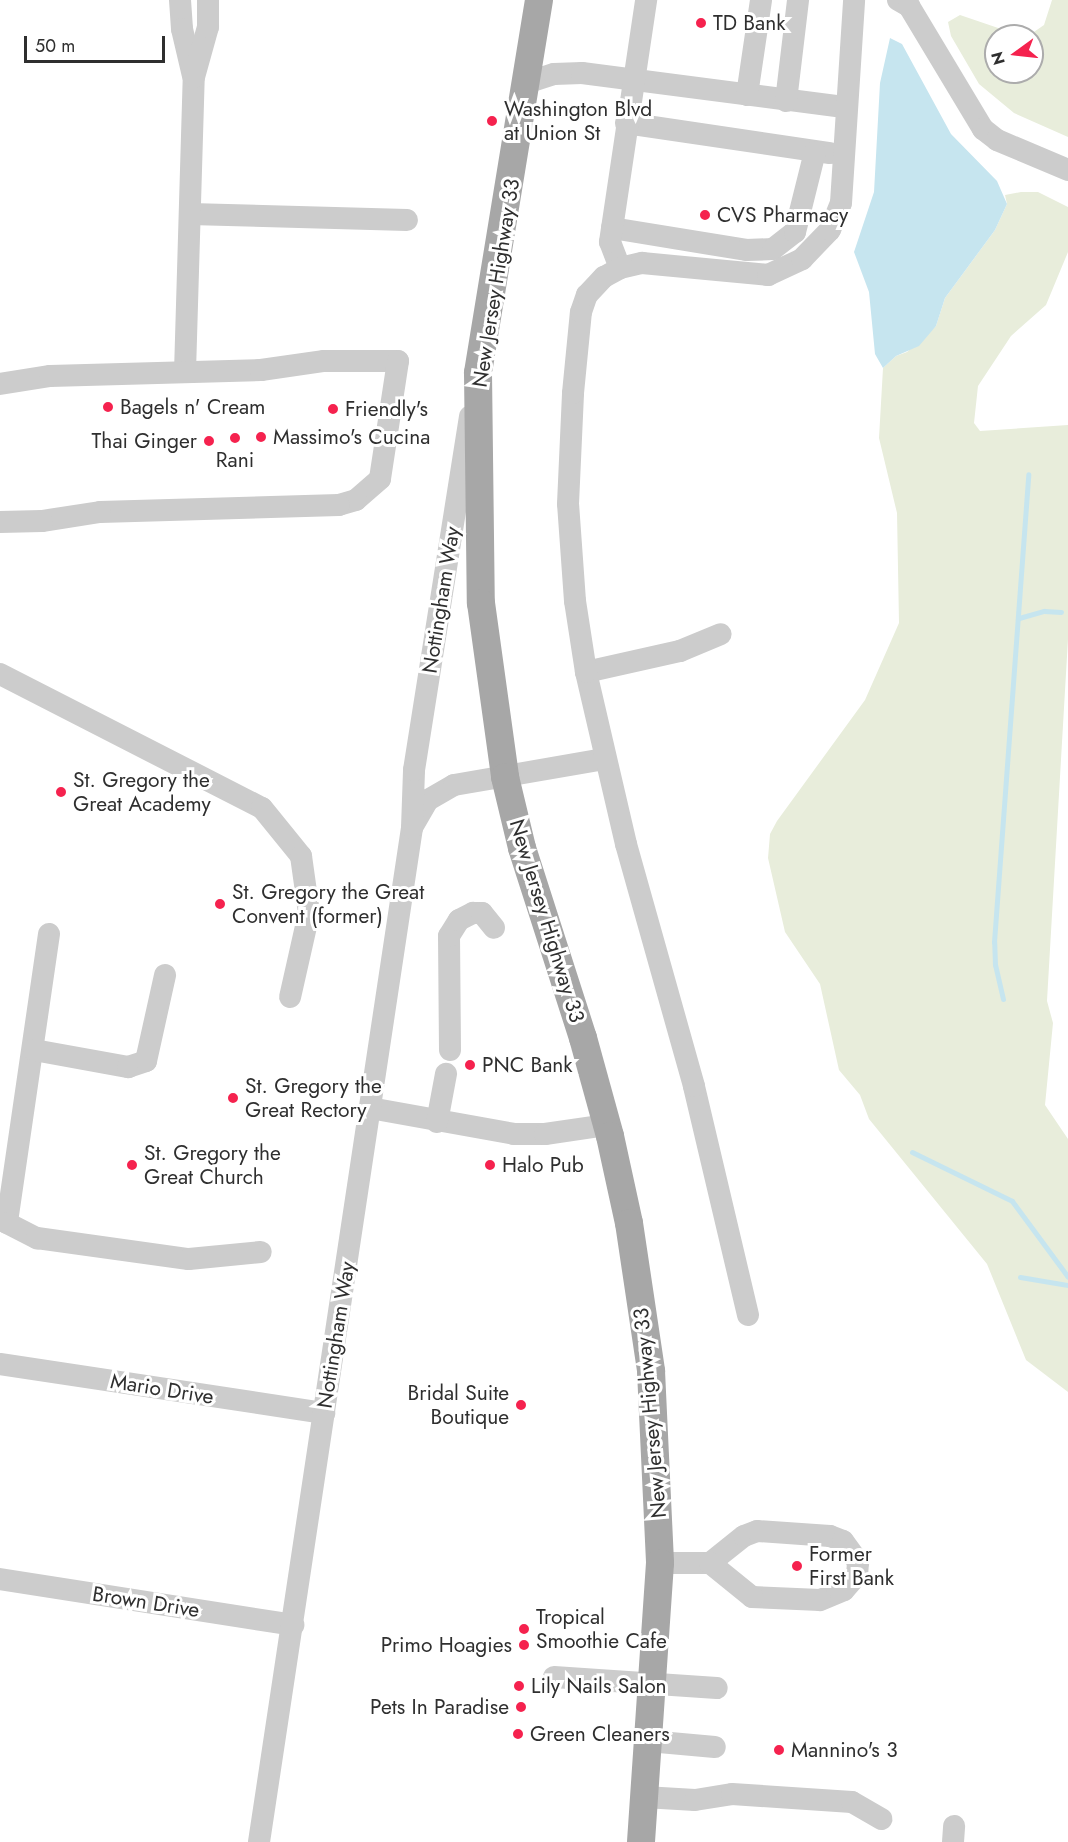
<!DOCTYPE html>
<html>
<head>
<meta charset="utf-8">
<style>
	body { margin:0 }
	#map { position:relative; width:1068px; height:1842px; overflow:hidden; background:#fff; font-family:Jost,sans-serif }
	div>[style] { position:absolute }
	.green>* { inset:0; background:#e8eddb }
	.water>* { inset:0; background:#c6e5ef }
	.stream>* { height:5px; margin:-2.5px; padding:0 2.5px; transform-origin:2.5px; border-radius:2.5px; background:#c6e5ef }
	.minor>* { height:22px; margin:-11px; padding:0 11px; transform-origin:11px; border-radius:11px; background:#ccc }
	.major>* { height:28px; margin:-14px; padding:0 14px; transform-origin:14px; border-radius:14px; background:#a7a7a7 }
	.dots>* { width:16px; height:16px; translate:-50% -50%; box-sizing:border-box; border:3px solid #fff; border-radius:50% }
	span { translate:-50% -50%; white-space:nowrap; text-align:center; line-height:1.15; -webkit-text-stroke:6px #fff; paint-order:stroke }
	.poi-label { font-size:21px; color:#2f2f2f }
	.left { translate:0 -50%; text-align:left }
	.right { translate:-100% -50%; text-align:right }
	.street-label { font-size:21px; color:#2f2f2f }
	.north { position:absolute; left:984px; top:24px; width:60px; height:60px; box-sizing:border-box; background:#fff; border:2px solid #acacac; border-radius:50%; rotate:255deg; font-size:16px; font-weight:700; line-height:24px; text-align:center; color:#2f2f2f }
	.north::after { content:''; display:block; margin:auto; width:21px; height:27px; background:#f5224e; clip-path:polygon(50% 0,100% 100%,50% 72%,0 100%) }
	.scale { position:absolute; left:24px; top:36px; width:141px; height:27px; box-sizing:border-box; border:3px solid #2f2f2f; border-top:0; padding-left:8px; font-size:18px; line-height:21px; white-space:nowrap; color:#2f2f2f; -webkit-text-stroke:4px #fff; paint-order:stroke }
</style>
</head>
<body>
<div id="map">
	<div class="green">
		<i style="clip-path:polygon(evenodd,1052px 0,1068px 0,1068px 137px,1014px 113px,979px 84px,951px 36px,948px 22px,960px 15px,1007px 31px,1031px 34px,1044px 25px,1052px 0,996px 36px,1032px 36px,1032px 72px,996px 72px,996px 36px)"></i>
		<i style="clip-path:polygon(1021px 192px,1038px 192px,1068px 207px,1068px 252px,1046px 305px,1011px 336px,978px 386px,974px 423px,980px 431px,1068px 425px,1068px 639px,1047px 1001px,1053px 1023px,1045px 1105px,1068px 1139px,1068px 1392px,1026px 1360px,987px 1264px,869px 1119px,860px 1095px,839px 1070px,820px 984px,785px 932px,768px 858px,770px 834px,777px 821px,865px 700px,899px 623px,897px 513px,879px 438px,883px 368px,896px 356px,907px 352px,936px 326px,945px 298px,995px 230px,1007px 204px,1005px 195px)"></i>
	</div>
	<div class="water">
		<i style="clip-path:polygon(890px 38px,902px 44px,951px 134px,997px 181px,1007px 204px,995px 230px,945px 298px,936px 326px,919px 346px,896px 356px,883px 368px,875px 354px,869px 292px,854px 252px,874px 192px,880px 83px)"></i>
	</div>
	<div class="stream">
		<i style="left:1019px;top:618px;width:26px;rotate:-16deg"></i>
		<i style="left:1044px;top:611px;width:17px;rotate:3deg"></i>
		<i style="left:1003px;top:999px;width:35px;rotate:-103deg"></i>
		<i style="left:995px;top:965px;width:23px;rotate:-92deg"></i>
		<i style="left:994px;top:942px;width:469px;rotate:-85.8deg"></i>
		<i style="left:912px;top:1152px;width:111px;rotate:26.1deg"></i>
		<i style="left:1012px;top:1201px;width:94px;rotate:53.6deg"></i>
		<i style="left:1020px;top:1277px;width:49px;rotate:9.5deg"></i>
	</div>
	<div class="minor">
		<i style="left:180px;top:0;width:29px;rotate:86deg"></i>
		<i style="left:182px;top:29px;width:48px;rotate:76.8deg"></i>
		<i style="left:898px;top:0;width:13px;rotate:29deg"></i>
		<i style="left:909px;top:6px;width:144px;rotate:59deg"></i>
		<i style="left:983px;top:129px;width:18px;rotate:38deg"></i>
		<i style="left:997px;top:140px;width:77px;rotate:22.9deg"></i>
		<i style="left:529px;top:82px;width:26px;rotate:-18deg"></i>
		<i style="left:554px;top:74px;width:28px;rotate:-2deg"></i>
		<i style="left:582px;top:73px;width:264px;rotate:7.4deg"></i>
		<i style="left:747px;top:95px;width:96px;rotate:-81.6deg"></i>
		<i style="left:786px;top:101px;width:102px;rotate:-83.2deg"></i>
		<i style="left:626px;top:123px;width:206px;rotate:8.4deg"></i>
		<i style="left:190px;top:214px;width:217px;rotate:1.6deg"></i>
		<i style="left:612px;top:228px;width:136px;rotate:9.3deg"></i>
		<i style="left:746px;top:250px;width:27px;rotate:-2deg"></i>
		<i style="left:773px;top:249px;width:28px;rotate:-38deg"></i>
		<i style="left:795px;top:232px;width:82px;rotate:-76deg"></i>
		<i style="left:620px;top:268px;width:28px;rotate:-111deg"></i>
		<i style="left:610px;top:242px;width:245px;rotate:-81.5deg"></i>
		<i style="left:185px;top:372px;width:295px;rotate:-88.3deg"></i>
		<i style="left:194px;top:77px;width:52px;rotate:-74.4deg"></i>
		<i style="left:208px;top:27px;width:27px;rotate:-90deg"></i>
		<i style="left:0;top:384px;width:51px;rotate:-9.1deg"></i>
		<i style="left:50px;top:376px;width:211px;rotate:-1.6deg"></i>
		<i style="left:261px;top:370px;width:64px;rotate:-8.1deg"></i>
		<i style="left:324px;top:361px;width:74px"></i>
		<i style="left:398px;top:361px;width:119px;rotate:98.7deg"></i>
		<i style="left:380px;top:479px;width:32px;rotate:139deg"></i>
		<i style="left:356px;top:500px;width:18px;rotate:164deg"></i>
		<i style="left:339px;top:505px;width:239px;rotate:178.3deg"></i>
		<i style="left:100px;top:512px;width:59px;rotate:171.2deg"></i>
		<i style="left:42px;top:521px;width:42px;rotate:178.6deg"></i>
		<i style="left:586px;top:672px;width:96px;rotate:-12.6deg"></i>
		<i style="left:680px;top:651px;width:44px;rotate:-22.5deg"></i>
		<i style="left:0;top:674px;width:294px;rotate:27.1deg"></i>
		<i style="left:262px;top:808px;width:62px;rotate:50.9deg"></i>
		<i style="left:301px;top:856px;width:58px;rotate:82deg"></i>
		<i style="left:309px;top:913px;width:86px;rotate:102.7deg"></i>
		<i style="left:414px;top:824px;width:28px;rotate:-60deg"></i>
		<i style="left:428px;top:800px;width:30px;rotate:-30deg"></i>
		<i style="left:454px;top:785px;width:153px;rotate:-9.8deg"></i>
		<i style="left:49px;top:934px;width:292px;rotate:98.3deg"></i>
		<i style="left:7px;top:1223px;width:34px;rotate:27deg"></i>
		<i style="left:37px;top:1238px;width:153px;rotate:7.9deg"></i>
		<i style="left:189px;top:1259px;width:72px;rotate:-5.6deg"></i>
		<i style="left:34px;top:1050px;width:96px;rotate:10.3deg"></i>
		<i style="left:128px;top:1067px;width:19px;rotate:-18deg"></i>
		<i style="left:146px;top:1061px;width:88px;rotate:-77.5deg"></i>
		<i style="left:450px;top:1050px;width:114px;rotate:-90.5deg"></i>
		<i style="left:449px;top:936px;width:19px;rotate:-58deg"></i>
		<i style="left:459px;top:920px;width:16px;rotate:-27deg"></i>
		<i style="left:473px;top:913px;width:9px"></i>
		<i style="left:482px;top:913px;width:19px;rotate:51deg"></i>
		<i style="left:370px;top:1108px;width:146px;rotate:10.2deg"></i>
		<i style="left:514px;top:1134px;width:31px"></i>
		<i style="left:545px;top:1134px;width:63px;rotate:-8.3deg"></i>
		<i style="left:437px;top:1122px;width:49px;rotate:-79.4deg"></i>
		<i style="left:748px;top:1315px;width:235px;rotate:-103.3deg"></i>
		<i style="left:694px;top:1086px;width:251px;rotate:-105.7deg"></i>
		<i style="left:626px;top:844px;width:177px;rotate:-103.1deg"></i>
		<i style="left:586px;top:672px;width:72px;rotate:-98.8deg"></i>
		<i style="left:575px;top:601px;width:97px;rotate:-94.1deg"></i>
		<i style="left:568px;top:504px;width:111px;rotate:-87.4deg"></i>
		<i style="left:573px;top:393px;width:81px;rotate:-84.4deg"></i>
		<i style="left:581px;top:312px;width:18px;rotate:-71deg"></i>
		<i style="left:587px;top:295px;width:25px;rotate:-47deg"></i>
		<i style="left:604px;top:277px;width:18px;rotate:-29deg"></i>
		<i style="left:620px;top:268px;width:23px;rotate:-13deg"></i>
		<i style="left:642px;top:263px;width:127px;rotate:5.4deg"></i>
		<i style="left:768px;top:275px;width:38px;rotate:-25deg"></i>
		<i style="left:802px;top:259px;width:40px;rotate:-46deg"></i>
		<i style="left:830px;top:230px;width:29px;rotate:-68deg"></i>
		<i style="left:841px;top:203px;width:203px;rotate:-86.3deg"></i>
		<i style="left:0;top:1364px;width:328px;rotate:8.6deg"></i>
		<i style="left:660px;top:1563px;width:50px"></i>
		<i style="left:710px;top:1563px;width:43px;rotate:-38.5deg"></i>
		<i style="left:744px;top:1536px;width:14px;rotate:-21deg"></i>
		<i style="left:757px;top:1531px;width:73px;rotate:3.9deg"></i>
		<i style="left:830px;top:1536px;width:14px;rotate:21deg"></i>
		<i style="left:843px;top:1541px;width:26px;rotate:54deg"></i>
		<i style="left:858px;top:1562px;width:13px;rotate:94deg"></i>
		<i style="left:857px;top:1575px;width:20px;rotate:131deg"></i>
		<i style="left:844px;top:1590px;width:26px;rotate:157deg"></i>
		<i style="left:820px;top:1600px;width:68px;rotate:-177.5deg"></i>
		<i style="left:752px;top:1597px;width:54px;rotate:-141deg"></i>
		<i style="left:0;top:1579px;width:297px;rotate:8.9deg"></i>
		<i style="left:554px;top:1677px;width:163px;rotate:3.9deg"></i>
		<i style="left:648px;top:1741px;width:67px;rotate:5.1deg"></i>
		<i style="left:644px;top:1797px;width:51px;rotate:3.4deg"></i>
		<i style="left:695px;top:1800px;width:37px;rotate:-9deg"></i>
		<i style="left:732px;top:1794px;width:120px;rotate:3.8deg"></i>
		<i style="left:852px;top:1802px;width:34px;rotate:30deg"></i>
		<i style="left:259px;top:1842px;width:1025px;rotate:-81.42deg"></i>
		<i style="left:412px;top:828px;width:58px;rotate:-88deg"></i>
		<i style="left:414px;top:770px;width:358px;rotate:-81deg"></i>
		<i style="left:953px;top:1842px;width:16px;rotate:-86deg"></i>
	</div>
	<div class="major">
		<i style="left:539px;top:0;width:378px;rotate:99.3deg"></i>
		<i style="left:478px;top:373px;width:230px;rotate:89.3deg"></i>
		<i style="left:481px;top:603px;width:176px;rotate:82.1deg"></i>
		<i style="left:505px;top:777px;width:73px;rotate:76.5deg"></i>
		<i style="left:522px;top:848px;width:200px;rotate:72.2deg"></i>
		<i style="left:583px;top:1038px;width:102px;rotate:74.6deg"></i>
		<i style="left:610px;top:1136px;width:89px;rotate:77.7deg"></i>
		<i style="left:629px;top:1223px;width:150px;rotate:81.5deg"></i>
		<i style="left:651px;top:1371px;width:192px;rotate:87.3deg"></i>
		<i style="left:660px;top:1563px;width:280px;rotate:93.9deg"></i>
	</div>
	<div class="dots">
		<i style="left:701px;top:23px;background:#f5224e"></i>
		<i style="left:492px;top:121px;background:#f5224e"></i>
		<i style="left:705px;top:215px;background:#f5224e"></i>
		<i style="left:108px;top:407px;background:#f5224e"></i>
		<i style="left:333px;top:409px;background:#f5224e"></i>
		<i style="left:261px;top:437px;background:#f5224e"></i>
		<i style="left:235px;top:438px;background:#f5224e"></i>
		<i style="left:209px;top:441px;background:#f5224e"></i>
		<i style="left:61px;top:792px;background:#f5224e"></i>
		<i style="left:220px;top:904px;background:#f5224e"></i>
		<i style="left:470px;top:1065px;background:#f5224e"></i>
		<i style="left:233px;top:1098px;background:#f5224e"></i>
		<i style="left:132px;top:1165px;background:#f5224e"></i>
		<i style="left:490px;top:1165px;background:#f5224e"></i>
		<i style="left:521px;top:1405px;background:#f5224e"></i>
		<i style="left:797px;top:1566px;background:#f5224e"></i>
		<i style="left:524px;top:1629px;background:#f5224e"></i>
		<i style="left:524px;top:1645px;background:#f5224e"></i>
		<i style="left:519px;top:1686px;background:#f5224e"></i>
		<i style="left:521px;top:1707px;background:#f5224e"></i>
		<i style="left:518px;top:1734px;background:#f5224e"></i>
		<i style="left:779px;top:1750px;background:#f5224e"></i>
	</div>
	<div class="poi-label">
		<span class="left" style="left:713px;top:23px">TD Bank</span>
		<span class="left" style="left:504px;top:121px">Washington Blvd<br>at Union St</span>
		<span class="left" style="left:717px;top:215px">CVS Pharmacy</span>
		<span class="left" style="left:120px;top:407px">Bagels n' Cream</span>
		<span class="left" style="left:345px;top:409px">Friendly's</span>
		<span class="left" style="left:273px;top:437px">Massimo's Cucina</span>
		<span class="right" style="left:197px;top:441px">Thai Ginger</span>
		<span style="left:235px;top:460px">Rani</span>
		<span class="left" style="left:73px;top:792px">St. Gregory the<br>Great Academy</span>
		<span class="left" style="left:232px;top:904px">St. Gregory the Great<br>Convent (former)</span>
		<span class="left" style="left:482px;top:1065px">PNC Bank</span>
		<span class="left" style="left:245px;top:1098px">St. Gregory the<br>Great Rectory</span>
		<span class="left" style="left:144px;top:1165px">St. Gregory the<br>Great Church</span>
		<span class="left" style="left:502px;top:1165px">Halo Pub</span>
		<span class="right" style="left:509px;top:1405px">Bridal Suite<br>Boutique</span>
		<span class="left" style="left:809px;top:1566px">Former<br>First Bank</span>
		<span class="left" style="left:536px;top:1629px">Tropical<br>Smoothie Cafe</span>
		<span class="right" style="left:512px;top:1645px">Primo Hoagies</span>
		<span class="left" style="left:531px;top:1686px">Lily Nails Salon</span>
		<span class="right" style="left:509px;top:1707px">Pets In Paradise</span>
		<span class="left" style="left:530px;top:1734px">Green Cleaners</span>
		<span class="left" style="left:791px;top:1750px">Mannino's 3</span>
	</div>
	<div class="street-label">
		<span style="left:496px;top:283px;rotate:-81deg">New Jersey Highway 33</span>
		<span style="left:441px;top:600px;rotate:-81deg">Nottingham Way</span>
		<span style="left:547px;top:921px;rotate:73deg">New Jersey Highway 33</span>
		<span style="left:336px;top:1335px;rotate:-81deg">Nottingham Way</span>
		<span style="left:162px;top:1389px;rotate:9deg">Mario Drive</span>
		<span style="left:650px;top:1413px;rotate:-95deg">New Jersey Highway 33</span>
		<span style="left:146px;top:1602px;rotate:9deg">Brown Drive</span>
	</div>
	<div class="north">N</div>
	<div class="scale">50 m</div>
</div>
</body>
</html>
